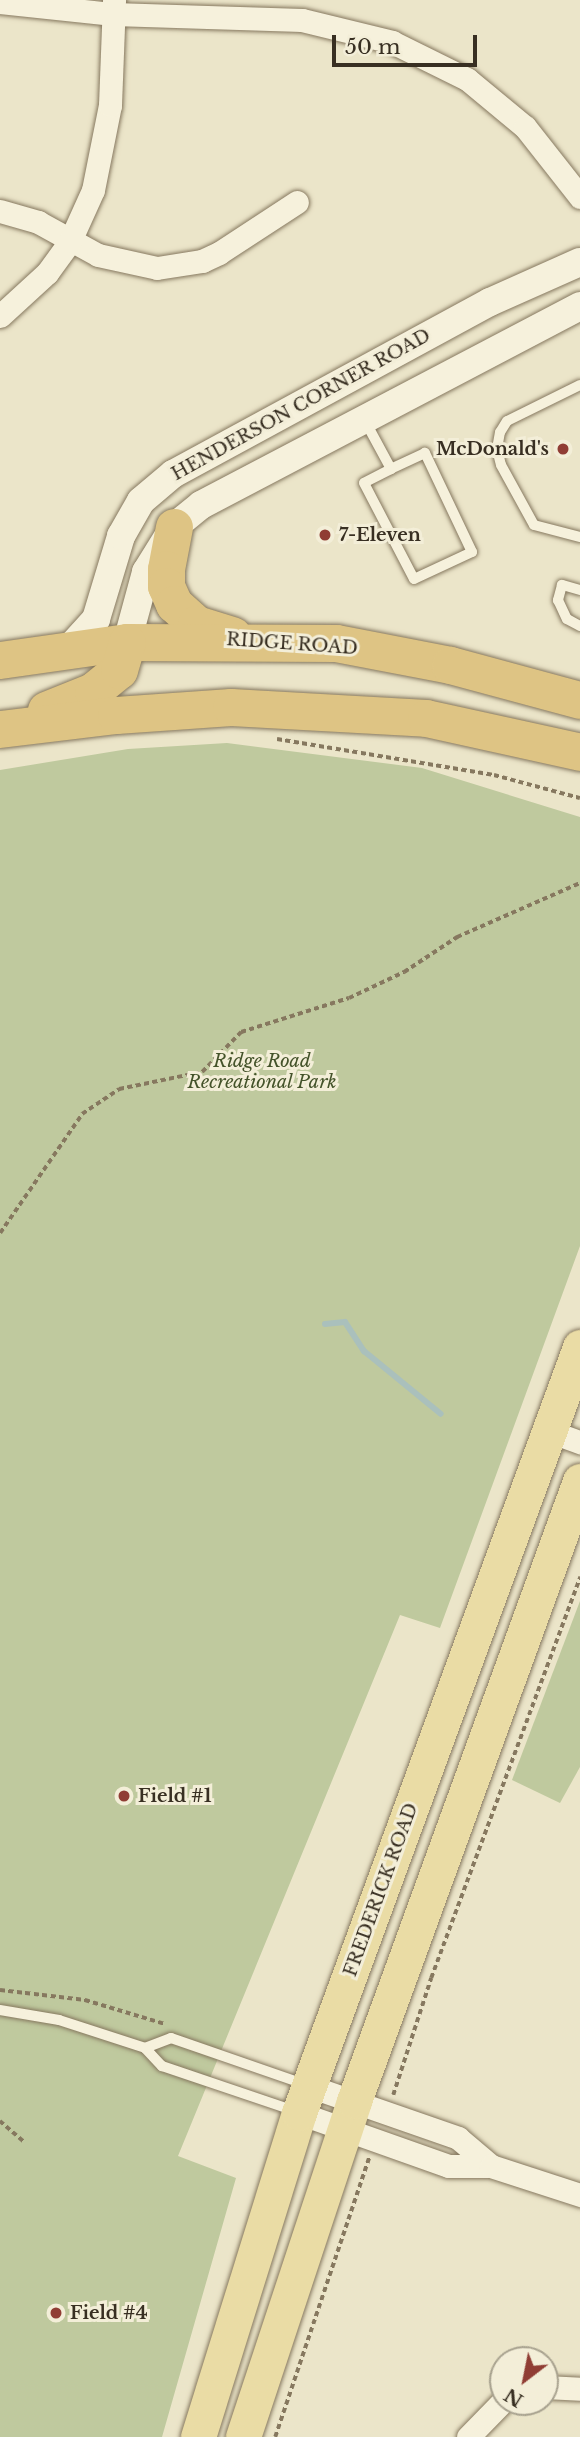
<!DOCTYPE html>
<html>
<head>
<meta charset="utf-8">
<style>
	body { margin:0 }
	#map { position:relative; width:580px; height:2437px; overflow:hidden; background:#ebe5c9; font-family:"Libre Baskerville",serif }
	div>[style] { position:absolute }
	.green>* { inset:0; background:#bfc99e }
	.stream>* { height:6px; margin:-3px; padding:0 3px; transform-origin:3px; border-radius:3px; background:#aac0bc }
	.path>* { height:3.5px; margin-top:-1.75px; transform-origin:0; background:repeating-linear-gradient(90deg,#86785f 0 5px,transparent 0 8.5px) }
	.roads { filter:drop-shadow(0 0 2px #86785f) drop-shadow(0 0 2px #86785f) }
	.service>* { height:10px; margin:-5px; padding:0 5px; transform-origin:5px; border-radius:5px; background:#f6f1dc }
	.minor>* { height:23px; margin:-11.5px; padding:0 11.5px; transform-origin:11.5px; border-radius:11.5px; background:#f6f1dc }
	.tertiary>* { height:28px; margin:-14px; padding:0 14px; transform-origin:14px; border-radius:14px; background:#f6f1dc }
	.primary>* { height:35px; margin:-17.5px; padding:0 17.5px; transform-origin:17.5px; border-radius:17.5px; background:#eadca5 }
	.trunk>* { height:37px; margin:-18.5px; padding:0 18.5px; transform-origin:18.5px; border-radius:18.5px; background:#dec484 }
	.dots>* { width:19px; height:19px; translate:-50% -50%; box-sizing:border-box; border:4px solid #f3eed8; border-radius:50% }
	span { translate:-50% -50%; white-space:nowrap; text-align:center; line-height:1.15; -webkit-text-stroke:6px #f3eed8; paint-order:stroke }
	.street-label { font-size:18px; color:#382f22 }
	.poi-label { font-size:18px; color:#382f22; font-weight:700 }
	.right { translate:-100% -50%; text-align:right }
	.left { translate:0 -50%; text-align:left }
	.park-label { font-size:18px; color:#44532a; font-style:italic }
	.north { position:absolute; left:489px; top:2346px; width:70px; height:70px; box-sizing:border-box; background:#f3eed8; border:2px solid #a8a28f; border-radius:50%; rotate:212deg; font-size:19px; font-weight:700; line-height:28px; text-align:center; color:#382f22 }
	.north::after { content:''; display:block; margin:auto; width:24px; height:32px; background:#903d34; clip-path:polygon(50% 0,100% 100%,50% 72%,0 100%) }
	.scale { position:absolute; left:332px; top:35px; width:145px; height:32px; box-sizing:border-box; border:4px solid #382f22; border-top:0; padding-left:9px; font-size:21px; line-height:24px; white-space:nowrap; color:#382f22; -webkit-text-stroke:5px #f3eed8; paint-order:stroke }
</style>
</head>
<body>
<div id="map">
	<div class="green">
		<i style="clip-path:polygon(227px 743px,422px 768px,580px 817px,580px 1246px,440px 1628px,400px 1615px,178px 2156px,236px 2178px,162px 2437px,0 2437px,0 770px,128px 749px)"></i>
		<i style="clip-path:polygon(580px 1601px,580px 1767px,560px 1803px,512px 1780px)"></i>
	</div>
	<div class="stream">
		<i style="left:325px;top:1324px;width:20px;rotate:-6deg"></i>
		<i style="left:345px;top:1322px;width:35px;rotate:57deg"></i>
		<i style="left:364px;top:1351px;width:99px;rotate:39.3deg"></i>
	</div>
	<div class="path">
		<i style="left:277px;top:739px;width:220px;rotate:9.4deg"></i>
		<i style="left:494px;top:775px;width:89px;rotate:15deg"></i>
		<i style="left:0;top:1233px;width:145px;rotate:-55.4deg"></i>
		<i style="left:82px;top:1114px;width:45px;rotate:-34deg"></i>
		<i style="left:119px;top:1089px;width:85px;rotate:-11.6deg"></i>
		<i style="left:202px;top:1072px;width:56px;rotate:-45.7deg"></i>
		<i style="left:241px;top:1032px;width:113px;rotate:-17.5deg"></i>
		<i style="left:349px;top:998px;width:61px;rotate:-25.3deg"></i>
		<i style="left:404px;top:972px;width:64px;rotate:-33.4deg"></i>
		<i style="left:457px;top:937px;width:134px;rotate:-23.7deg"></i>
		<i style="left:0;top:1990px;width:86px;rotate:6.7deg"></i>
		<i style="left:85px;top:2000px;width:84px;rotate:16.7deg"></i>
		<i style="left:393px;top:2095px;width:123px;rotate:-72deg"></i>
		<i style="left:431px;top:1978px;width:428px;rotate:-69.6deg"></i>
		<i style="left:0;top:2121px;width:33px;rotate:41deg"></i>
		<i style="left:275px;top:2437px;width:295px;rotate:-71.4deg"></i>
	</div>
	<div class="roads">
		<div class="service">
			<i style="left:580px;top:385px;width:81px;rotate:153.7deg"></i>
			<i style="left:507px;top:421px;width:13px;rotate:122deg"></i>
			<i style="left:500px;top:432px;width:17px;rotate:100deg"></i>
			<i style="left:497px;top:449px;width:16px;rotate:76deg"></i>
			<i style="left:501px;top:465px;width:68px;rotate:61.2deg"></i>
			<i style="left:534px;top:525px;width:48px;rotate:14.6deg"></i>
			<i style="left:364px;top:419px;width:57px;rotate:61.6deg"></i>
			<i style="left:391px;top:469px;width:30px;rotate:153deg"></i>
			<i style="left:364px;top:483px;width:108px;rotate:62.5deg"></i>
			<i style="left:414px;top:579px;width:64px;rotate:-25deg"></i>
			<i style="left:472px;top:552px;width:110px;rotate:-115.4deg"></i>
			<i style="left:425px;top:453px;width:38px;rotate:155deg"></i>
			<i style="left:580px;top:590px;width:19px;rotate:-164deg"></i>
			<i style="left:562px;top:585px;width:16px;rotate:105deg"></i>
			<i style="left:558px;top:600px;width:21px;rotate:65deg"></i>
			<i style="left:567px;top:619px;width:15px;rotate:28deg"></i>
			<i style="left:0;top:2010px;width:60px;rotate:9.6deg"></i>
			<i style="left:59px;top:2020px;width:90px;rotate:18deg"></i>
			<i style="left:145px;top:2048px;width:25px;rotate:47deg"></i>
			<i style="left:162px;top:2066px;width:140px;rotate:18.7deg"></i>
			<i style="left:145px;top:2048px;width:28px;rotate:-21deg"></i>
			<i style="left:171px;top:2038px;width:141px;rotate:19.1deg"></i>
		</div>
		<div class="minor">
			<i style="left:0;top:2px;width:114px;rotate:6.1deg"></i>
			<i style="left:113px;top:14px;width:189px;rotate:1.8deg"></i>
			<i style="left:302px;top:20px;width:93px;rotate:13.7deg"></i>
			<i style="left:392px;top:42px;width:84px;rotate:26.3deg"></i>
			<i style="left:467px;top:79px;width:75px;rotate:39.6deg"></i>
			<i style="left:525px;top:127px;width:89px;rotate:51.8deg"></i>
			<i style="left:0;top:211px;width:40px;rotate:16deg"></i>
			<i style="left:38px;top:222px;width:68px;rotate:28.8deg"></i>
			<i style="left:98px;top:255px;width:60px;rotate:12.4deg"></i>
			<i style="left:157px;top:268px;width:46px;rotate:-8.8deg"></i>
			<i style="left:202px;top:261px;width:19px;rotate:-25deg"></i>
			<i style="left:219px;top:253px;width:93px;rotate:-33.2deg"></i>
			<i style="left:0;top:316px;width:64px;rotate:-42.5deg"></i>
			<i style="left:47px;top:273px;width:39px;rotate:-54deg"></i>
			<i style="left:70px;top:241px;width:56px;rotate:-65.7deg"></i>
			<i style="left:93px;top:190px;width:87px;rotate:-78.7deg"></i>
			<i style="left:110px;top:105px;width:105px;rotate:-87.8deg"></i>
			<i style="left:549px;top:1431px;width:33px;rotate:20deg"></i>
			<i style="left:309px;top:2086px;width:158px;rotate:19.2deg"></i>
			<i style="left:458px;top:2138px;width:43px;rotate:40.3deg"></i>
			<i style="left:299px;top:2113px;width:159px;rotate:19.5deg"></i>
			<i style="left:449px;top:2166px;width:42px"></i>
			<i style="left:491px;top:2166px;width:94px;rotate:18deg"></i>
			<i style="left:545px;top:2387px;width:35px;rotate:3deg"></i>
			<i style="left:468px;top:2437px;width:50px;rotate:-45.8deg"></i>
		</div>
		<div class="tertiary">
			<i style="left:127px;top:642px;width:73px;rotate:-74.8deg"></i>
			<i style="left:146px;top:572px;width:53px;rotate:-58.1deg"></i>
			<i style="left:174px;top:527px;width:35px;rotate:-39deg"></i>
			<i style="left:201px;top:505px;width:428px;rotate:-27.7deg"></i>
			<i style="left:68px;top:650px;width:42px;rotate:-47.9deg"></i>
			<i style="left:96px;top:619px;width:87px;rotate:-73.2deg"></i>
			<i style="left:121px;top:536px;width:40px;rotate:-60.3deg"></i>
			<i style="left:141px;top:501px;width:42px;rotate:-40.2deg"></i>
			<i style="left:173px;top:474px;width:361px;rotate:-28.5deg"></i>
			<i style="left:490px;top:302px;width:98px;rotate:-24deg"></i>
		</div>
		<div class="primary">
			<i style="left:198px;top:2437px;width:339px;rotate:-72.7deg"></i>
			<i style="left:299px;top:2113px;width:816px;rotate:-69.85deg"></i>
			<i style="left:243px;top:2437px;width:354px;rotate:-71.7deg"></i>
			<i style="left:354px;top:2101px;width:660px;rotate:-69.97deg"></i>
		</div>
		<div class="trunk">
			<i style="left:174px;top:527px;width:43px;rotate:100.8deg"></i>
			<i style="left:166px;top:569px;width:17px;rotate:90deg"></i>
			<i style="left:166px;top:586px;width:20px;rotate:66deg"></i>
			<i style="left:174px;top:604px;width:30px;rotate:42deg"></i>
			<i style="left:196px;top:624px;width:38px;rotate:17deg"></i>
			<i style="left:0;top:660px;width:128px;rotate:-8.1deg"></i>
			<i style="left:127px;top:642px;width:209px;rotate:0.3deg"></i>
			<i style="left:336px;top:643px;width:116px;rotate:10.9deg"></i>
			<i style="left:450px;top:665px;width:135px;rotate:15.1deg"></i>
			<i style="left:46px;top:710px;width:51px;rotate:-22deg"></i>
			<i style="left:93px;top:691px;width:33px;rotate:-39deg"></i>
			<i style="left:119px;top:670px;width:29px;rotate:-74deg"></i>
			<i style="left:0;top:729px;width:117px;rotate:-6.9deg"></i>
			<i style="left:116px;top:715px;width:115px;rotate:-4deg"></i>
			<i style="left:231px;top:707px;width:195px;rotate:3.2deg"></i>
			<i style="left:426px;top:718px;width:158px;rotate:12.4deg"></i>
		</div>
	</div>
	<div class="dots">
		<i style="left:563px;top:449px;background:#903d34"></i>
		<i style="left:325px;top:535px;background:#903d34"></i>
		<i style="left:124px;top:1796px;background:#903d34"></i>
		<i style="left:56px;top:2313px;background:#903d34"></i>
	</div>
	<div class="street-label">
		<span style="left:301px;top:405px;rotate:-29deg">HENDERSON CORNER ROAD</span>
		<span style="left:292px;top:644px;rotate:4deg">RIDGE ROAD</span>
		<span style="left:381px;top:1890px;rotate:-70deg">FREDERICK ROAD</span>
	</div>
	<div class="poi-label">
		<span class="right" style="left:549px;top:449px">McDonald's</span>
		<span class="left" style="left:339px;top:535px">7-Eleven</span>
		<span class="left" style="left:138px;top:1796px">Field #1</span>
		<span class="left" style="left:70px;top:2313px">Field #4</span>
	</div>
	<div class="park-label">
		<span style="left:262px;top:1072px">Ridge Road<br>Recreational Park</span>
	</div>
	<div class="north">N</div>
	<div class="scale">50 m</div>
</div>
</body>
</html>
